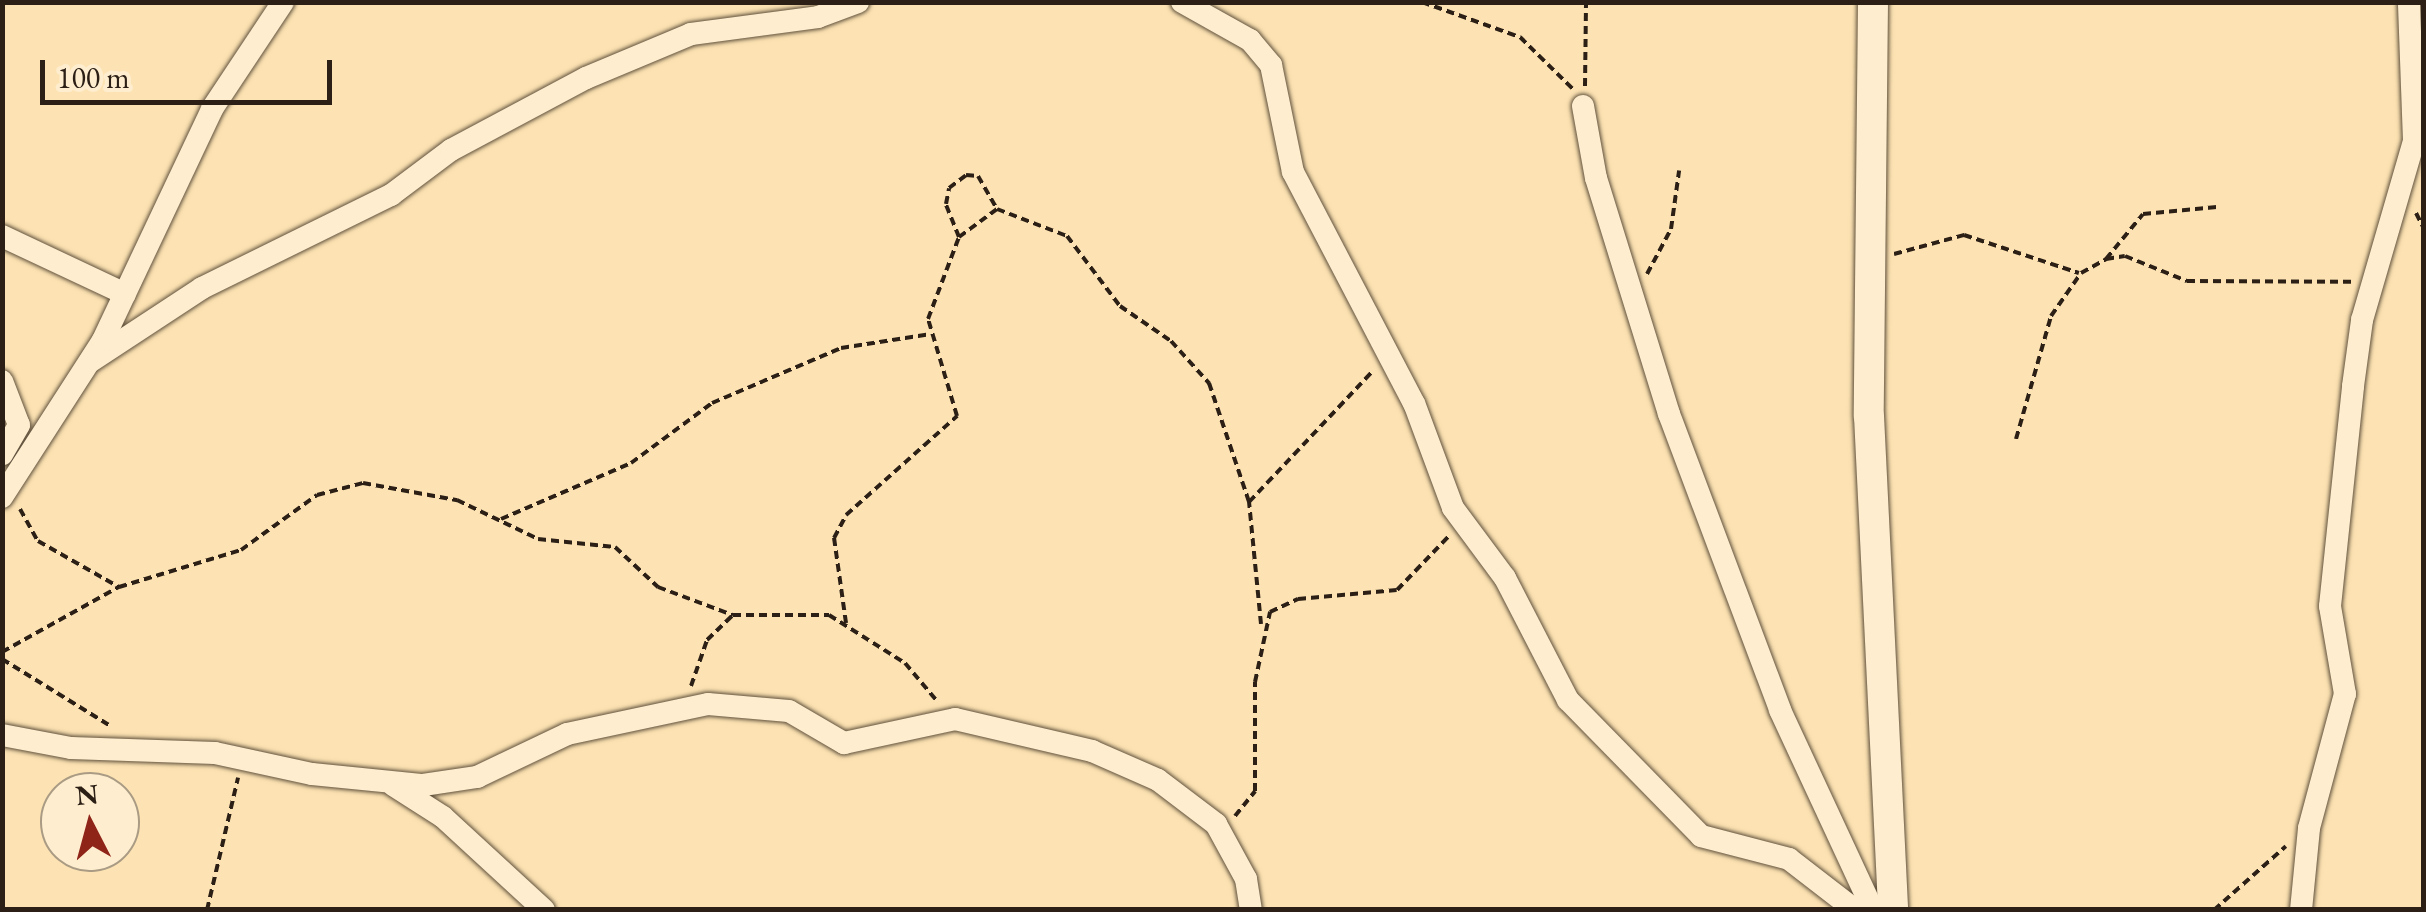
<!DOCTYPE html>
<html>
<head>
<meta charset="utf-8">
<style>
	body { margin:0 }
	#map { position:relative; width:2426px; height:912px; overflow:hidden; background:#fde3b3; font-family:"EB Garamond",serif }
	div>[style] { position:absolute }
	.path>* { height:4px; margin-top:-2px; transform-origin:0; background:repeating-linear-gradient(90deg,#2c2016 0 8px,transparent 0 13px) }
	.roads { filter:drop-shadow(0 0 2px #60513d) drop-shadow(0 0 2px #60513d) }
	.minor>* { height:22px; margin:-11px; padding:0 11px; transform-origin:11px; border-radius:11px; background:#feedce }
	.tertiary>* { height:30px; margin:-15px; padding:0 15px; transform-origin:15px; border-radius:15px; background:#feedce }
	span { translate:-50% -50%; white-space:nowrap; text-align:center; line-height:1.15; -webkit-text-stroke:9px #feedce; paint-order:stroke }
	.frame { position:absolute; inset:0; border:5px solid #2c2016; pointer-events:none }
	.north { position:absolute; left:40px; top:772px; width:100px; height:100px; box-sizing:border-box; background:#feedce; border:2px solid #aa9b84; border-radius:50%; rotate:354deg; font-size:28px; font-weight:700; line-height:40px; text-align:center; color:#2c2016 }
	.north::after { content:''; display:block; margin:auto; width:35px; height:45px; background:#8f2418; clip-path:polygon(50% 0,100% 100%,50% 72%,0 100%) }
	.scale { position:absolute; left:40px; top:60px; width:292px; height:45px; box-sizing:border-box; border:5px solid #2c2016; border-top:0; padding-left:12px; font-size:30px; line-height:35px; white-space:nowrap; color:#2c2016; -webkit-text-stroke:8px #feedce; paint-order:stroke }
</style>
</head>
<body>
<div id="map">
	<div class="path">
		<i style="left:1422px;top:2px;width:104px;rotate:19.7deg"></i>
		<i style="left:1520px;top:37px;width:74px;rotate:44.5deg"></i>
		<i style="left:1585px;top:86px;width:84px;rotate:-89.3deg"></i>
		<i style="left:2416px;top:213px;width:18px;rotate:63deg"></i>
		<i style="left:959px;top:237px;width:47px;rotate:-36.4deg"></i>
		<i style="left:1894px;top:254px;width:73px;rotate:-15.2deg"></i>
		<i style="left:1964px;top:235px;width:121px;rotate:18.3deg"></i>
		<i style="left:2106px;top:259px;width:58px;rotate:-50.6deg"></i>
		<i style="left:2143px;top:214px;width:74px;rotate:-5.4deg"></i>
		<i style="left:1647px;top:274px;width:51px;rotate:-61.9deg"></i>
		<i style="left:1671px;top:229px;width:59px;rotate:-82.1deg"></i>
		<i style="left:2016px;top:439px;width:128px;rotate:-74.1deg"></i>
		<i style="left:2051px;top:316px;width:52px;rotate:-55.1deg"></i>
		<i style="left:2081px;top:273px;width:29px;rotate:-29deg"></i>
		<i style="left:2106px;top:259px;width:19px;rotate:-9deg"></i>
		<i style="left:2125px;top:256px;width:67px;rotate:22deg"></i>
		<i style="left:2187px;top:281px;width:164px;rotate:0.3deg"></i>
		<i style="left:20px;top:509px;width:37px;rotate:61deg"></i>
		<i style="left:38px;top:541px;width:93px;rotate:29.6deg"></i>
		<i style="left:501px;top:519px;width:142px;rotate:-23.3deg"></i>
		<i style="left:631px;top:463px;width:101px;rotate:-36.5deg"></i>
		<i style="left:712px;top:403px;width:140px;rotate:-23.1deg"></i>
		<i style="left:841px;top:348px;width:91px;rotate:-8.8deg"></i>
		<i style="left:846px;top:623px;width:86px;rotate:-98deg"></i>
		<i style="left:834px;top:538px;width:26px;rotate:-62deg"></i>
		<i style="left:846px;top:515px;width:149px;rotate:-41.7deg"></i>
		<i style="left:957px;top:416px;width:101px;rotate:-106.6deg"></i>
		<i style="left:928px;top:319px;width:88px;rotate:-69.3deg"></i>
		<i style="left:959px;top:237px;width:35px;rotate:-112deg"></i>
		<i style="left:946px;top:204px;width:16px;rotate:-79deg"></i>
		<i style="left:949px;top:188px;width:21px;rotate:-37deg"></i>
		<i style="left:966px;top:175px;width:12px;rotate:5deg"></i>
		<i style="left:978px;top:176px;width:38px;rotate:60deg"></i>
		<i style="left:997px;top:209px;width:75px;rotate:21.1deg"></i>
		<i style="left:1067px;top:236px;width:88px;rotate:52.9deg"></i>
		<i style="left:1120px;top:306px;width:62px;rotate:34.5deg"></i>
		<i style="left:1171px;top:341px;width:57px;rotate:47.9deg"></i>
		<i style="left:1209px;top:383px;width:126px;rotate:71.4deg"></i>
		<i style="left:1261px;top:624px;width:123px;rotate:-95.6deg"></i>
		<i style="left:1249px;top:502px;width:180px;rotate:-46.6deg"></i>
		<i style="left:2px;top:652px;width:134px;rotate:-29.1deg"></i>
		<i style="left:119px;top:587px;width:127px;rotate:-16.9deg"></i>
		<i style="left:241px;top:550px;width:94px;rotate:-35.9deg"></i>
		<i style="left:317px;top:495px;width:48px;rotate:-14.6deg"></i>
		<i style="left:363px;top:483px;width:96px;rotate:10.3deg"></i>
		<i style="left:457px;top:500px;width:90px;rotate:25.7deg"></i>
		<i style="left:538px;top:539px;width:77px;rotate:5.9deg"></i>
		<i style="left:615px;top:547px;width:59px;rotate:42.9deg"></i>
		<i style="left:658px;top:587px;width:80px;rotate:20.5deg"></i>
		<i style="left:733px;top:615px;width:96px"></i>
		<i style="left:829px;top:615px;width:90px;rotate:32.3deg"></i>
		<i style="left:905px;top:663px;width:50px;rotate:49.9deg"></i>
		<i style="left:2px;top:659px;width:129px;rotate:31.7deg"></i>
		<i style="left:691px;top:686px;width:49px;rotate:-70.8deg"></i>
		<i style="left:707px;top:640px;width:36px;rotate:-44deg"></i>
		<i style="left:1235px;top:816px;width:32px;rotate:-51deg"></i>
		<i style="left:1255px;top:791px;width:109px;rotate:-90deg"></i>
		<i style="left:1255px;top:682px;width:72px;rotate:-77.9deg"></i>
		<i style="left:1270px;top:612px;width:31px;rotate:-25deg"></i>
		<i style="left:1298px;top:599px;width:99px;rotate:-5.2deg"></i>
		<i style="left:1397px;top:590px;width:74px;rotate:-46.1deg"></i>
		<i style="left:207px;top:910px;width:136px;rotate:-76.8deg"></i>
		<i style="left:2214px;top:910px;width:96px;rotate:-41.6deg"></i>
	</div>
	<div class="roads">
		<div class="minor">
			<i style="left:1182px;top:2px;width:78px;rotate:29.2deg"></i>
			<i style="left:1250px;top:40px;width:33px;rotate:50deg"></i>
			<i style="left:1271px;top:65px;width:109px;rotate:78.4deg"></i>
			<i style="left:1293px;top:172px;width:261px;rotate:62.4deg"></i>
			<i style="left:1414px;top:403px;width:112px;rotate:69.6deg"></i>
			<i style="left:1453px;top:508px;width:87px;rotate:53.4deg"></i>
			<i style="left:1505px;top:578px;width:137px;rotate:62.7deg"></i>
			<i style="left:1568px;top:700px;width:190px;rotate:45.6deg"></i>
			<i style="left:1701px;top:836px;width:91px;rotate:14.6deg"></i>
			<i style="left:1789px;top:859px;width:83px;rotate:37.7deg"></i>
			<i style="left:1583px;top:106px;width:73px;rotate:79.8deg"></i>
			<i style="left:1596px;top:178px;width:247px;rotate:72.8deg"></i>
			<i style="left:1669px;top:414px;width:316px;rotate:69.4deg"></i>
			<i style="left:1780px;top:710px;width:221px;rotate:65.1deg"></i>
			<i style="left:2px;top:236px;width:136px;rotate:25.2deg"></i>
			<i style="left:91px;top:361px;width:133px;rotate:-33.3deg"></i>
			<i style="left:202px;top:288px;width:211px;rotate:-26.2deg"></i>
			<i style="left:391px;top:195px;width:75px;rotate:-36.9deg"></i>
			<i style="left:451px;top:150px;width:153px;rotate:-28.1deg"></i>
			<i style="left:586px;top:78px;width:114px;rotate:-22.7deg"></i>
			<i style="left:691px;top:34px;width:128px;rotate:-7.6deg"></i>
			<i style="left:818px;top:17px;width:43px;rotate:-20.6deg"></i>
			<i style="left:2px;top:381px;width:47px;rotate:68.9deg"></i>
			<i style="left:19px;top:425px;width:34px;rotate:120deg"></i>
			<i style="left:2px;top:497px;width:187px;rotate:-57.2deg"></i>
			<i style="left:103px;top:340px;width:255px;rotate:-64.7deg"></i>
			<i style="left:212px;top:109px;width:128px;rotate:-56.4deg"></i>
			<i style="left:2px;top:735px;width:70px;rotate:10.7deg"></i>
			<i style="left:71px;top:748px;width:144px;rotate:2deg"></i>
			<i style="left:215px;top:753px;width:99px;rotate:12.2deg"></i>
			<i style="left:312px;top:774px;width:112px;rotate:5.7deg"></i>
			<i style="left:423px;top:785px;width:55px;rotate:-8.4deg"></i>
			<i style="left:477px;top:777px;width:100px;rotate:-25.5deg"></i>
			<i style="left:567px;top:734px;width:144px;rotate:-12deg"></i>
			<i style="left:708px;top:704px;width:81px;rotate:4.9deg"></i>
			<i style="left:789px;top:711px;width:64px;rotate:30.2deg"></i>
			<i style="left:844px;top:743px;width:114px;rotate:-12.2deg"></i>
			<i style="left:955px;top:719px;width:141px;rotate:13.1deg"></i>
			<i style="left:1092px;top:751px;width:72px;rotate:23.7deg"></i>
			<i style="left:1158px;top:780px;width:73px;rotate:37.2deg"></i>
			<i style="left:1216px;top:824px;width:63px;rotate:61.4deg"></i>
			<i style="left:1246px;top:879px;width:31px;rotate:81deg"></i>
			<i style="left:393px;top:785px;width:59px;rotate:32.6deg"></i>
			<i style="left:443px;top:817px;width:137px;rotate:42.6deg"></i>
			<i style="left:2301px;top:910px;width:82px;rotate:-84.4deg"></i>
			<i style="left:2309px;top:828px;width:139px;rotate:-75deg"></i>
			<i style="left:2345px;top:694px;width:89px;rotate:-99.7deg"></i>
			<i style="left:2330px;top:606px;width:221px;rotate:-84deg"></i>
			<i style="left:2353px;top:386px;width:67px;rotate:-82.2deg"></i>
			<i style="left:2362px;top:320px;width:186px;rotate:-73.8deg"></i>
			<i style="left:2414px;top:141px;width:139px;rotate:-92.1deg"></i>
		</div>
		<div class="tertiary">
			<i style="left:1873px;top:2px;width:414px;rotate:90.6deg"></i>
			<i style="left:1869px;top:416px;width:495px;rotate:87.2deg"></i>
		</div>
	</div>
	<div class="frame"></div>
	<div class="north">N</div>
	<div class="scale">100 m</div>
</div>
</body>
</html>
